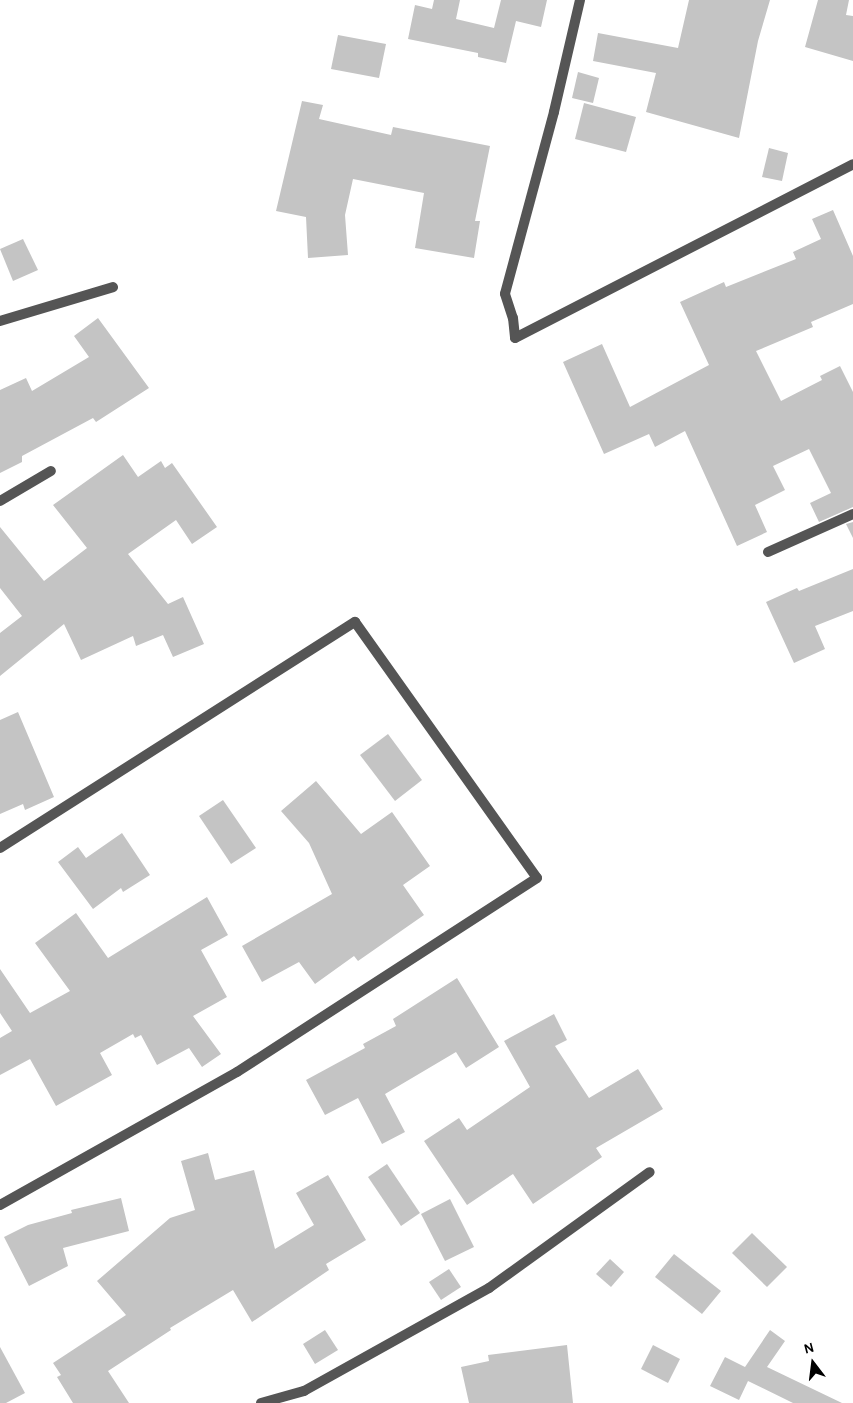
<!DOCTYPE html>
<html>
<head>
<meta charset="utf-8">
<style>
	body { margin:0 }
	#map { position:relative; width:853px; height:1403px; overflow:hidden; background:#fff; font-family:Karla,sans-serif }
	div>[style] { position:absolute }
	.building>* { inset:0; background:#c4c4c4 }
	.minor>* { height:10px; margin:-5px; padding:0 5px; transform-origin:5px; border-radius:5px; background:#555 }
	span { translate:-50% -50%; white-space:nowrap; text-align:center; line-height:1.15; -webkit-text-stroke:5px #fff; paint-order:stroke }
	.north { position:absolute; left:788px; top:1338px; width:50px; height:50px; -webkit-text-stroke:4px #fff; paint-order:stroke; rotate:345deg; font-size:14px; font-weight:700; line-height:20px; text-align:center; color:#000 }
	.north::after { content:''; display:block; margin:auto; width:18px; height:22px; background:#000; clip-path:polygon(50% 0,100% 100%,50% 72%,0 100%) }
</style>
</head>
<body>
<div id="map">
	<div class="building">
		<i style="clip-path:polygon(434px 0,460px 0,456px 19px,494px 28px,501px 0,547px 0,541px 27px,516px 21px,506px 63px,478px 57px,478px 53px,408px 39px,415px 5px,432px 9px)"></i>
		<i style="clip-path:polygon(689px 0,770px 0,758px 41px,739px 138px,646px 112px,656px 73px,593px 61px,598px 33px,678px 48px)"></i>
		<i style="clip-path:polygon(818px 0,849px 0,846px 15px,853px 16px,853px 61px,805px 47px)"></i>
		<i style="clip-path:polygon(338px 35px,386px 44px,379px 78px,331px 69px)"></i>
		<i style="clip-path:polygon(578px 72px,599px 78px,593px 103px,572px 98px)"></i>
		<i style="clip-path:polygon(302px 101px,323px 105px,319px 119px,391px 135px,393px 127px,490px 146px,475px 221px,480px 221px,474px 258px,415px 248px,424px 193px,353px 179px,345px 215px,348px 255px,308px 258px,306px 217px,276px 211px)"></i>
		<i style="clip-path:polygon(584px 103px,636px 117px,626px 152px,575px 139px)"></i>
		<i style="clip-path:polygon(769px 148px,788px 153px,782px 181px,762px 177px)"></i>
		<i style="clip-path:polygon(833px 210px,853px 256px,853px 304px,811px 322px,813px 327px,756px 351px,781px 401px,822px 380px,820px 376px,840px 366px,853px 392px,853px 507px,819px 522px,810px 503px,831px 493px,809px 449px,773px 466px,785px 490px,755px 505px,767px 532px,737px 546px,685px 431px,655px 447px,649px 434px,604px 454px,563px 362px,602px 344px,630px 407px,709px 365px,680px 302px,724px 282px,726px 287px,796px 259px,793px 252px,821px 239px,812px 219px)"></i>
		<i style="clip-path:polygon(23px 239px,38px 270px,13px 281px,0 249px)"></i>
		<i style="clip-path:polygon(98px 318px,149px 388px,96px 422px,93px 418px,22px 456px,22px 462px,0 473px,0 390px,26px 378px,32px 391px,89px 357px,74px 336px)"></i>
		<i style="clip-path:polygon(123px 455px,138px 477px,161px 461px,165px 468px,172px 463px,217px 527px,192px 544px,176px 520px,128px 554px,168px 604px,183px 597px,204px 644px,173px 657px,163px 635px,136px 646px,133px 636px,81px 660px,64px 624px,0 676px,0 633px,22px 616px,0 588px,0 527px,44px 581px,87px 548px,53px 505px)"></i>
		<i style="clip-path:polygon(853px 522px,853px 538px,846px 524px)"></i>
		<i style="clip-path:polygon(853px 569px,853px 611px,815px 626px,825px 649px,794px 663px,766px 602px,797px 588px,799px 591px)"></i>
		<i style="clip-path:polygon(18px 712px,54px 797px,25px 810px,23px 804px,0 814px,0 720px)"></i>
		<i style="clip-path:polygon(388px 734px,422px 780px,395px 801px,360px 755px)"></i>
		<i style="clip-path:polygon(316px 781px,361px 834px,392px 812px,430px 866px,403px 885px,424px 915px,358px 961px,354px 956px,315px 984px,299px 962px,262px 982px,242px 946px,332px 894px,309px 843px,281px 811px)"></i>
		<i style="clip-path:polygon(223px 800px,256px 848px,231px 864px,199px 816px)"></i>
		<i style="clip-path:polygon(122px 833px,150px 875px,123px 892px,121px 888px,93px 909px,58px 862px,78px 847px,86px 858px)"></i>
		<i style="clip-path:polygon(207px 897px,228px 935px,201px 950px,227px 997px,193px 1016px,221px 1054px,202px 1067px,189px 1048px,157px 1065px,141px 1035px,135px 1038px,133px 1034px,100px 1053px,112px 1075px,56px 1106px,30px 1059px,0 1075px,0 1038px,12px 1031px,0 1013px,0 969px,30px 1013px,70px 991px,35px 943px,76px 913px,108px 958px)"></i>
		<i style="clip-path:polygon(457px 978px,499px 1047px,466px 1068px,456px 1052px,385px 1094px,405px 1132px,382px 1144px,358px 1098px,325px 1115px,306px 1080px,365px 1048px,363px 1044px,396px 1026px,393px 1019px)"></i>
		<i style="clip-path:polygon(554px 1014px,567px 1040px,555px 1046px,589px 1098px,638px 1069px,663px 1109px,596px 1148px,602px 1157px,533px 1204px,513px 1174px,467px 1205px,424px 1141px,459px 1118px,467px 1130px,530px 1087px,504px 1041px)"></i>
		<i style="clip-path:polygon(208px 1153px,215px 1180px,254px 1170px,275px 1249px,314px 1225px,296px 1193px,328px 1175px,366px 1240px,326px 1264px,329px 1270px,252px 1322px,233px 1290px,170px 1328px,171px 1330px,108px 1371px,129px 1403px,73px 1403px,57px 1377px,61px 1375px,53px 1363px,126px 1315px,97px 1281px,170px 1218px,195px 1210px,181px 1161px)"></i>
		<i style="clip-path:polygon(387px 1164px,420px 1213px,401px 1226px,368px 1177px)"></i>
		<i style="clip-path:polygon(121px 1198px,129px 1231px,63px 1248px,68px 1266px,29px 1286px,4px 1237px,28px 1225px,72px 1213px,71px 1210px)"></i>
		<i style="clip-path:polygon(450px 1199px,474px 1247px,445px 1261px,421px 1214px)"></i>
		<i style="clip-path:polygon(752px 1233px,787px 1267px,767px 1287px,732px 1253px)"></i>
		<i style="clip-path:polygon(674px 1254px,721px 1291px,702px 1314px,655px 1277px)"></i>
		<i style="clip-path:polygon(610px 1259px,624px 1272px,611px 1287px,596px 1274px)"></i>
		<i style="clip-path:polygon(449px 1269px,461px 1287px,441px 1300px,429px 1282px)"></i>
		<i style="clip-path:polygon(325px 1330px,338px 1350px,315px 1364px,303px 1344px)"></i>
		<i style="clip-path:polygon(770px 1330px,785px 1341px,767px 1367px,842px 1403px,793px 1403px,748px 1381px,739px 1400px,710px 1386px,725px 1357px,745px 1367px)"></i>
		<i style="clip-path:polygon(567px 1345px,573px 1403px,469px 1403px,461px 1367px,489px 1361px,488px 1355px)"></i>
		<i style="clip-path:polygon(653px 1345px,680px 1359px,668px 1383px,641px 1369px)"></i>
		<i style="clip-path:polygon(0 1347px,25px 1393px,6px 1403px,0 1403px)"></i>
	</div>
	<div class="minor">
		<i style="left:580px;top:0;width:115px;rotate:103.1deg"></i>
		<i style="left:554px;top:112px;width:188px;rotate:105.1deg"></i>
		<i style="left:505px;top:294px;width:25px;rotate:72deg"></i>
		<i style="left:513px;top:318px;width:20px;rotate:84deg"></i>
		<i style="left:515px;top:338px;width:380px;rotate:-27.2deg"></i>
		<i style="left:0;top:321px;width:118px;rotate:-16.7deg"></i>
		<i style="left:0;top:501px;width:59px;rotate:-30.5deg"></i>
		<i style="left:768px;top:552px;width:93px;rotate:-24.1deg"></i>
		<i style="left:0;top:848px;width:421px;rotate:-32.5deg"></i>
		<i style="left:355px;top:622px;width:314px;rotate:54.6deg"></i>
		<i style="left:537px;top:878px;width:357px;rotate:147.1deg"></i>
		<i style="left:237px;top:1072px;width:272px;rotate:150.7deg"></i>
		<i style="left:261px;top:1403px;width:45px;rotate:-15.6deg"></i>
		<i style="left:304px;top:1391px;width:212px;rotate:-29.1deg"></i>
		<i style="left:489px;top:1288px;width:198px;rotate:-35.8deg"></i>
	</div>
	<div class="north">N</div>
</div>
</body>
</html>
